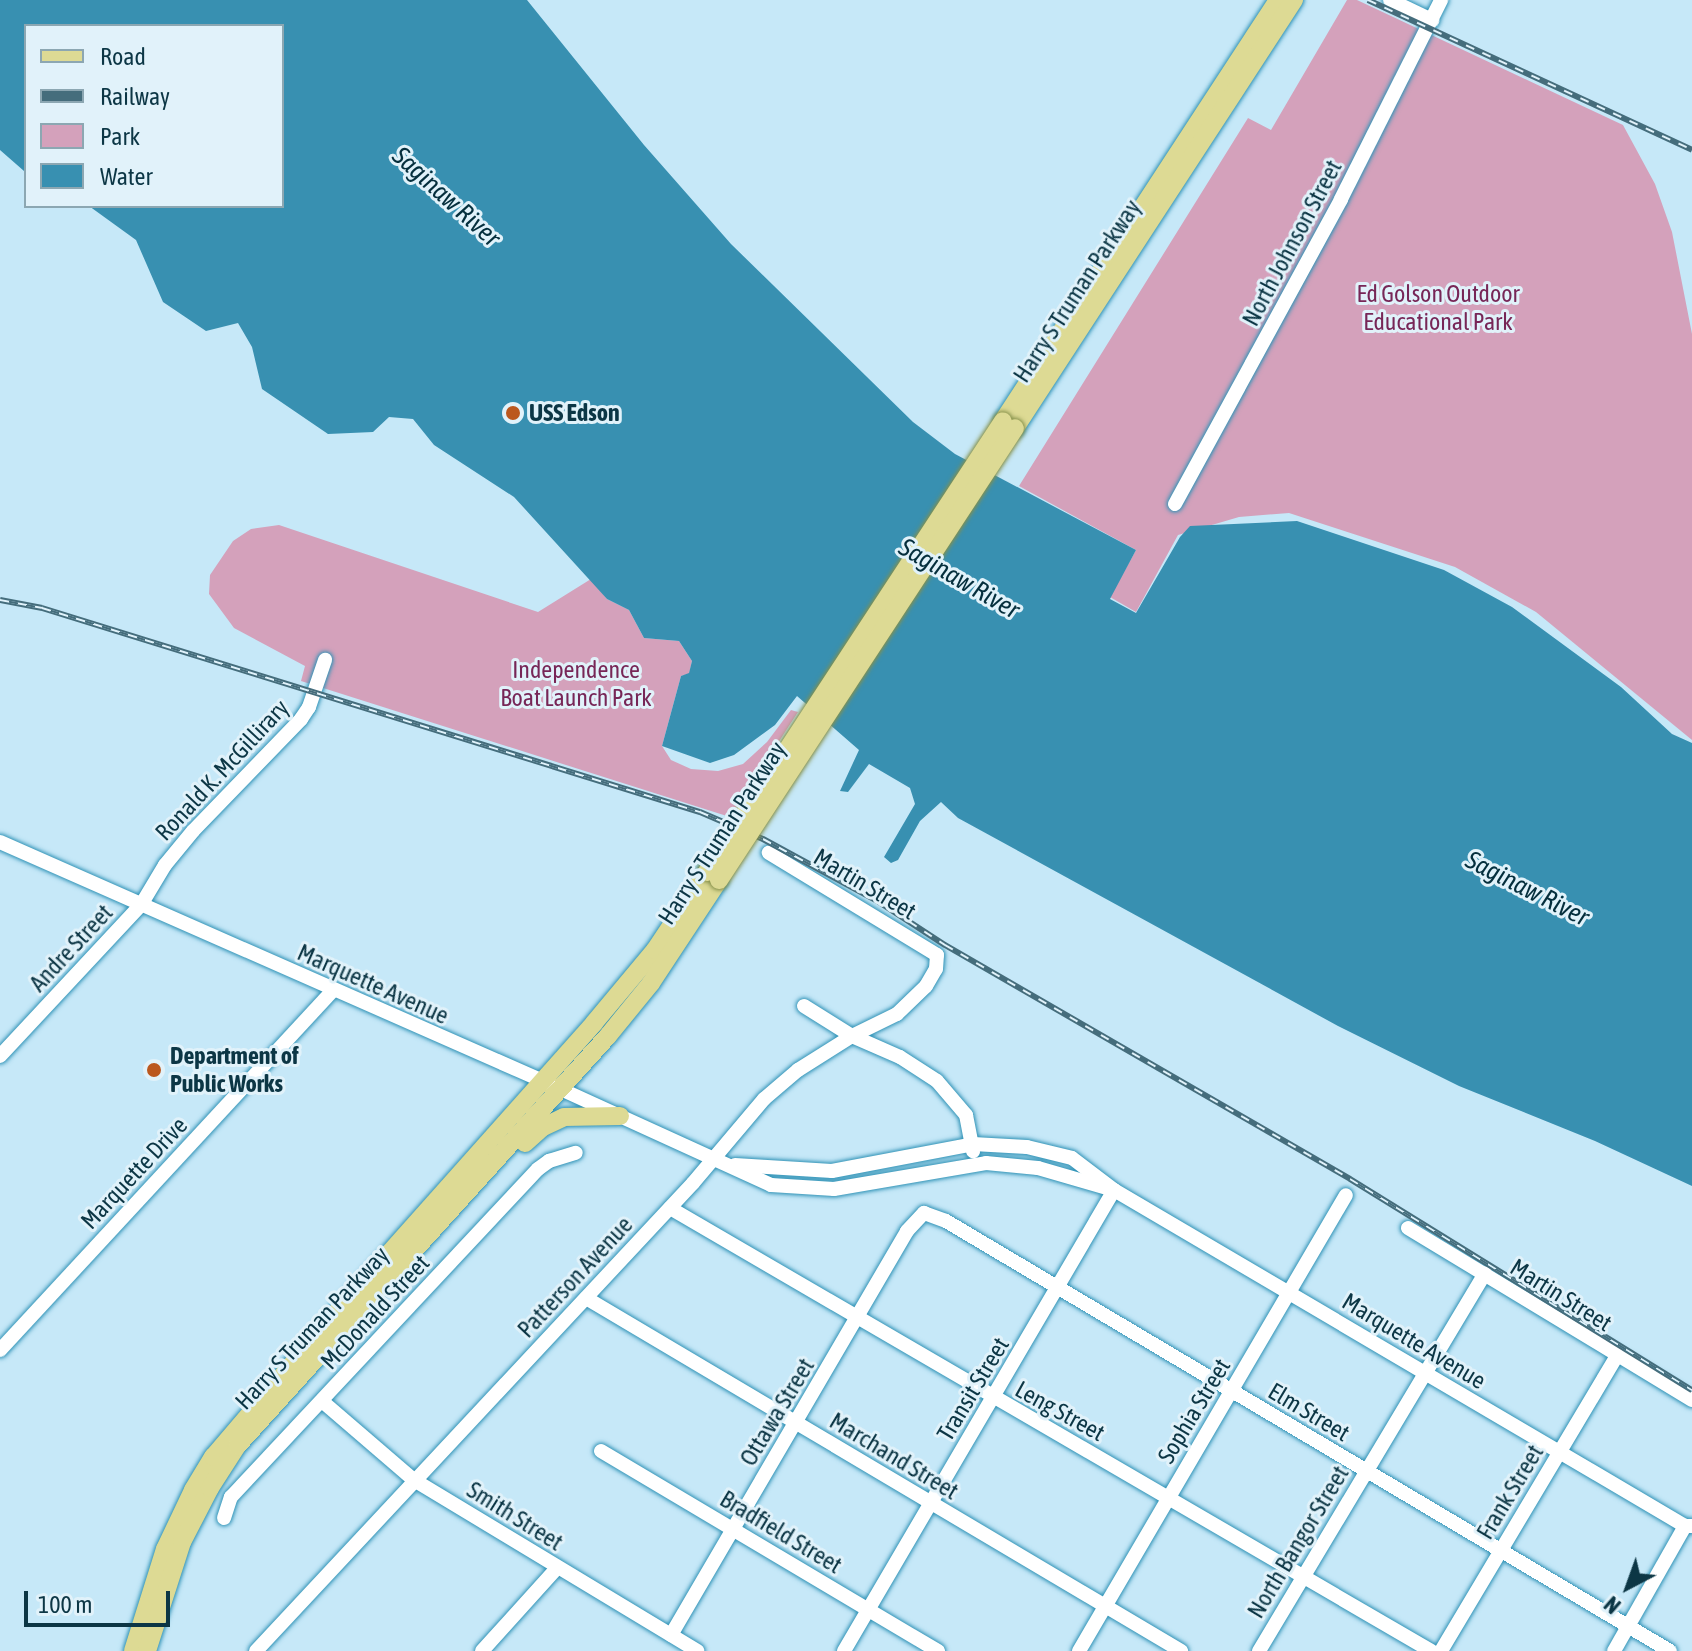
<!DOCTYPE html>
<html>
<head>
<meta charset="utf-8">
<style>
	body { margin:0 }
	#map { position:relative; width:1692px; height:1651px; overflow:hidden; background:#c6e8f8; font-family:"Asap Condensed",sans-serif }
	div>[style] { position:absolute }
	.green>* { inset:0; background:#d4a1bb }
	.water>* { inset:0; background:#3890b1 }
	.roads { filter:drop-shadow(0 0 2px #2f92b6) drop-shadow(0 0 2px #2f92b6) }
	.minor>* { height:14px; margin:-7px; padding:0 7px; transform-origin:7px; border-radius:7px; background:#fff }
	.major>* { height:18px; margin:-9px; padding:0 9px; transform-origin:9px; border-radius:9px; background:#ddda94 }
	.rail>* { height:6px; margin-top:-3px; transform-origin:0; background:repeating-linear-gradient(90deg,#e1f2fa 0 9px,#456d7c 0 18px); box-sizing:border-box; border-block:2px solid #456d7c }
	.bridges { filter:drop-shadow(0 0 2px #85904a) drop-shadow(0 0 2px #85904a) }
	.major-bridge>* { height:18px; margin:-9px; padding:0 9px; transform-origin:9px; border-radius:9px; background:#ddda94 }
	.dots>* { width:22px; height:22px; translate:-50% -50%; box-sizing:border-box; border:4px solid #e1f2fa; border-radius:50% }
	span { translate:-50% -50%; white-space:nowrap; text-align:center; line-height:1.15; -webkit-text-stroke:6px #e1f2fa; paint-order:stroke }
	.street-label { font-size:24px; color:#0c3645 }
	.park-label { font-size:24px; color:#772657 }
	.poi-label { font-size:24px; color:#0c3645; font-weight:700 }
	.left { translate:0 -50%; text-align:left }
	.water-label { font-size:26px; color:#052f3d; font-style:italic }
	.legend { position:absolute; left:24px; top:24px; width:260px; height:184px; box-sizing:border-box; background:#e1f2fa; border:2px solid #8ca7b2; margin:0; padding:10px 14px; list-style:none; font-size:24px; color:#0c3645 }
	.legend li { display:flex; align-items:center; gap:16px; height:40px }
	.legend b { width:40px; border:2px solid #8ca7b2 }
	.north { position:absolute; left:1588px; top:1547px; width:80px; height:80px; -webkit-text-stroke:6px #e1f2fa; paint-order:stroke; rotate:221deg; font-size:22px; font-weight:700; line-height:32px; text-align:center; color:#0c3645 }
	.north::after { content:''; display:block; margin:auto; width:28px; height:36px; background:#0c3645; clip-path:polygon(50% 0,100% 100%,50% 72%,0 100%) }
	.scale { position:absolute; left:24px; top:1591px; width:146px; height:36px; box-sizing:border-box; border:4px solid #0c3645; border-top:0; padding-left:10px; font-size:24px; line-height:28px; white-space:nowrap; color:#0c3645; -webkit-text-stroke:6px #e1f2fa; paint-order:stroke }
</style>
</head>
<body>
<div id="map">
	<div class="green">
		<i style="clip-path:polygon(1347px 0,1357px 0,1623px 125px,1655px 184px,1672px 232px,1692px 334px,1692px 740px,1536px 612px,1455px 567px,1289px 513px,1239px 517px,1178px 535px,1136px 612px,1110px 597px,1136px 550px,1019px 486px,1248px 118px,1271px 130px)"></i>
		<i style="clip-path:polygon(279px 525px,538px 612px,591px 579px,607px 599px,629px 610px,644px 638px,679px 641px,692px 661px,689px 674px,681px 676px,662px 746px,671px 760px,691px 769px,718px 771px,743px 764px,767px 742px,791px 710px,798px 712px,730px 817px,301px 681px,305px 666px,234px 628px,209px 594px,210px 575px,233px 541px,251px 529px)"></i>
	</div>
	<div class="water">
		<i style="clip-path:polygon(0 0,527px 0,644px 145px,731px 244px,913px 422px,955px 454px,1136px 550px,1110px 599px,1136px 613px,1180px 537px,1190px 526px,1297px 521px,1444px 570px,1512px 607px,1621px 687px,1672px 734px,1692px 743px,1692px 1186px,1595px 1141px,1459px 1086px,1338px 1026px,958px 818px,941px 802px,920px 821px,898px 860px,891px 863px,884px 857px,915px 804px,910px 788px,869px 764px,848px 792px,840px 791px,859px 750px,797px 696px,775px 725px,734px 755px,710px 763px,662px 746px,681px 676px,689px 673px,692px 661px,679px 641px,644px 638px,629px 610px,607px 599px,514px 497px,434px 445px,413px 419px,389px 417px,373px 432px,328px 434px,262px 389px,252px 347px,238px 323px,206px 331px,163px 302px,136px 240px,89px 206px,282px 206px,282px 26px,26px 26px,24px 171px,0 150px)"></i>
	</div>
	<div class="roads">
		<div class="minor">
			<i style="left:1390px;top:0;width:47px;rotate:25.5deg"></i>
			<i style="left:1175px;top:504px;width:347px;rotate:-61.4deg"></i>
			<i style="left:1341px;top:199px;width:223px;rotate:-63.3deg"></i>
			<i style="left:0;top:842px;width:593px;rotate:23.76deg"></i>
			<i style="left:543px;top:1081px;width:251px;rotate:24.5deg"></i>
			<i style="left:771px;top:1185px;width:63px;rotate:3.6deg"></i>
			<i style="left:834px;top:1189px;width:154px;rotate:-9.7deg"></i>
			<i style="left:986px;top:1163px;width:52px;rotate:5.5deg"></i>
			<i style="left:1038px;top:1168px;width:79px;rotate:16.1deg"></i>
			<i style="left:804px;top:1006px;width:57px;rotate:32deg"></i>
			<i style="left:852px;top:1036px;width:52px;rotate:23.6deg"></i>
			<i style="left:900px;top:1057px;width:44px;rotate:33deg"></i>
			<i style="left:937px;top:1081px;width:45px;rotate:49.5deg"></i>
			<i style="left:966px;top:1115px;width:37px;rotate:79deg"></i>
			<i style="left:0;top:1056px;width:207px;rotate:-47deg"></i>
			<i style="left:141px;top:905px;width:47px;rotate:-59deg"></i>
			<i style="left:165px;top:865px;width:44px;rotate:-50.5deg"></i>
			<i style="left:193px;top:831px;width:156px;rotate:-46deg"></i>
			<i style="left:301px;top:719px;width:14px;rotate:-56deg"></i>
			<i style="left:309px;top:707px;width:50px;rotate:-71.2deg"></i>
			<i style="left:735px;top:1165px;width:97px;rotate:3.5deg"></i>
			<i style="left:832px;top:1171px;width:144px;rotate:-10.8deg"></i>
			<i style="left:973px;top:1144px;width:54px;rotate:3.2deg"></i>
			<i style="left:1027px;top:1147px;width:46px;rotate:13.7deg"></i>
			<i style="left:1072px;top:1158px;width:53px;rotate:37.3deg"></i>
			<i style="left:1114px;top:1190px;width:663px;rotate:30.47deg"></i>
			<i style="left:1685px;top:1526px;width:7px"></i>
			<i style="left:670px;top:1208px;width:881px;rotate:30.2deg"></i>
			<i style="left:1408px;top:1228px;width:332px;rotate:31.2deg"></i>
			<i style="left:586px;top:1298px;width:692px;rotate:30.68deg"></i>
			<i style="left:0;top:1350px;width:489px;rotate:-47.2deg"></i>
			<i style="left:322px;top:1401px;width:121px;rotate:40.7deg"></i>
			<i style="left:414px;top:1480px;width:331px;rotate:31.1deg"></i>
			<i style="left:601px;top:1451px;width:392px;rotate:30.7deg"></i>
			<i style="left:224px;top:1518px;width:22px;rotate:-72deg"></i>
			<i style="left:231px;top:1497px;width:449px;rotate:-46.9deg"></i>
			<i style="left:538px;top:1169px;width:14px;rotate:-36deg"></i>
			<i style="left:549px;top:1161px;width:28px;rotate:-17deg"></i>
			<i style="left:671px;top:1635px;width:468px;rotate:-59.7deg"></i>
			<i style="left:907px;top:1231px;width:25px;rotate:-47deg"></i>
			<i style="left:924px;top:1213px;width:23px;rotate:20deg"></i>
			<i style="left:946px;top:1221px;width:842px;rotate:30.71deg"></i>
			<i style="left:256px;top:1651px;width:640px;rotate:-46.96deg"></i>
			<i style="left:693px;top:1183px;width:110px;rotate:-49.8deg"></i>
			<i style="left:764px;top:1099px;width:45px;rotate:-40.5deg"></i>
			<i style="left:798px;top:1070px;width:64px;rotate:-32.2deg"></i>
			<i style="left:852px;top:1036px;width:50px;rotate:-26.1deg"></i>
			<i style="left:897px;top:1014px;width:40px;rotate:-44deg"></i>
			<i style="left:926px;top:986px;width:20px;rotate:-60deg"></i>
			<i style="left:936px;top:969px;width:14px;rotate:-86deg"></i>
			<i style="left:937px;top:955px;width:197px;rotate:-148.7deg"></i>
			<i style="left:482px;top:1651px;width:112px;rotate:-47.9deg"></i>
			<i style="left:844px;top:1651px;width:534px;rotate:-59.64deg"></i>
			<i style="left:1079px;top:1651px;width:528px;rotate:-59.65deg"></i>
			<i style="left:1259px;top:1651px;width:440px;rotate:-59.1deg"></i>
			<i style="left:1441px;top:1651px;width:344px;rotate:-59.2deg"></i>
			<i style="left:1614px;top:1651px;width:144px;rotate:-60.4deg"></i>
		</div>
		<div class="major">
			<i style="left:1003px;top:421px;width:503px;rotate:-56.85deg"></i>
			<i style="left:1015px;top:428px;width:511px;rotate:-56.9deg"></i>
			<i style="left:525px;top:1143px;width:24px;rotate:-42deg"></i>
			<i style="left:543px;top:1127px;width:23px;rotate:-25deg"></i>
			<i style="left:564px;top:1117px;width:56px;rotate:-1deg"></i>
			<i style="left:133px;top:1651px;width:107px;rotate:-72.6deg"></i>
			<i style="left:165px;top:1549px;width:65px;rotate:-64.6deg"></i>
			<i style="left:193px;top:1490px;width:39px;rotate:-59deg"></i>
			<i style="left:213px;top:1457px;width:189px;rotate:-49.5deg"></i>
			<i style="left:336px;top:1313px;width:388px;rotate:-48.3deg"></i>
			<i style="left:594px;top:1023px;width:95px;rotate:-50.1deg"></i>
			<i style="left:655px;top:950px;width:94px;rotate:-56.3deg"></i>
			<i style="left:147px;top:1651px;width:114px;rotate:-72.2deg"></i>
			<i style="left:182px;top:1542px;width:61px;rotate:-62.6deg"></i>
			<i style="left:210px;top:1488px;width:50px;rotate:-57.3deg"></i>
			<i style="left:237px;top:1446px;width:552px;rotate:-47.87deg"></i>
			<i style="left:607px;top:1037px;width:70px;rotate:-50.8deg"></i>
			<i style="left:651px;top:983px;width:123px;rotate:-56.6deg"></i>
		</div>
	</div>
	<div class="rail">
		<i style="left:1368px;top:0;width:357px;rotate:24.8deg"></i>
		<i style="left:0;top:600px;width:43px;rotate:10.8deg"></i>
		<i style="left:42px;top:608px;width:689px;rotate:17.23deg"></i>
		<i style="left:700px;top:812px;width:69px;rotate:23.2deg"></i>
		<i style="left:763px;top:839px;width:132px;rotate:28.5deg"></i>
		<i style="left:879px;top:902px;width:79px;rotate:33.1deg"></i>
		<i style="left:945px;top:945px;width:468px;rotate:30deg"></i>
		<i style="left:1350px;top:1179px;width:402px;rotate:31.7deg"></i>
	</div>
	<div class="bridges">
		<div class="major-bridge">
			<i style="left:707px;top:872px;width:539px;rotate:-56.72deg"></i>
			<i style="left:719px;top:880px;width:540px;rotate:-56.78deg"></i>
		</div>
	</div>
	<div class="dots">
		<i style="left:513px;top:413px;background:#bb581e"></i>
		<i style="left:154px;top:1070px;background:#bb581e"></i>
	</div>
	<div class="street-label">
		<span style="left:1292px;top:243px;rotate:-62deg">North Johnson Street</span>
		<span style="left:1077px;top:291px;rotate:-57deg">Harry S Truman Parkway</span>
		<span style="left:222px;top:770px;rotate:-47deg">Ronald K. McGillirary</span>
		<span style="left:722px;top:833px;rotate:-57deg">Harry S Truman Parkway</span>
		<span style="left:865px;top:884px;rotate:31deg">Martin Street</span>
		<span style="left:71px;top:948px;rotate:-47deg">Andre Street</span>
		<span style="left:373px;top:984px;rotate:24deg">Marquette Avenue</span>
		<span style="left:134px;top:1173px;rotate:-47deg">Marquette Drive</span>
		<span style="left:575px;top:1277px;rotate:-47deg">Patterson Avenue</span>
		<span style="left:1561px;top:1295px;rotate:32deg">Martin Street</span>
		<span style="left:375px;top:1312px;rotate:-47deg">McDonald Street</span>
		<span style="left:312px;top:1328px;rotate:-47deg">Harry S Truman Parkway</span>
		<span style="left:1414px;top:1341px;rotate:31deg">Marquette Avenue</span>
		<span style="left:973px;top:1389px;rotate:-59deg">Transit Street</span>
		<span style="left:1060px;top:1411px;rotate:29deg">Leng Street</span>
		<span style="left:1194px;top:1411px;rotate:-59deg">Sophia Street</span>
		<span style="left:777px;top:1412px;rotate:-59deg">Ottawa Street</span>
		<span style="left:1309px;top:1412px;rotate:31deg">Elm Street</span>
		<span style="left:894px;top:1456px;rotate:31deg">Marchand Street</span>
		<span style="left:1510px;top:1492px;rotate:-59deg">Frank Street</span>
		<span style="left:515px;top:1516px;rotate:32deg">Smith Street</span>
		<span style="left:781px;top:1532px;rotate:31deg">Bradfield Street</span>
		<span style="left:1298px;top:1542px;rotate:-59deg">North Bangor Street</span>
	</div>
	<div class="park-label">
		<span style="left:1438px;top:308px">Ed Golson Outdoor<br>Educational Park</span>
		<span style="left:576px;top:684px">Independence<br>Boat Launch Park</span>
	</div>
	<div class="poi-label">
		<span class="left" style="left:529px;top:413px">USS Edson</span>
		<span class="left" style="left:170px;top:1070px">Department of<br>Public Works</span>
	</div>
	<div class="water-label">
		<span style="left:446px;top:197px;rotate:42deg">Saginaw River</span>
		<span style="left:959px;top:579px;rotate:30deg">Saginaw River</span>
		<span style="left:1527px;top:889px;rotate:27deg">Saginaw River</span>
	</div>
	<ul class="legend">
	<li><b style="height:10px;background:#ddda94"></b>Road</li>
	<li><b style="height:10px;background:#456d7c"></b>Railway</li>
	<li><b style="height:22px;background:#d4a1bb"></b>Park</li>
	<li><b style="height:22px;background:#3890b1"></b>Water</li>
	</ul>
	<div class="north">N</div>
	<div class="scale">100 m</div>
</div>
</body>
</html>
